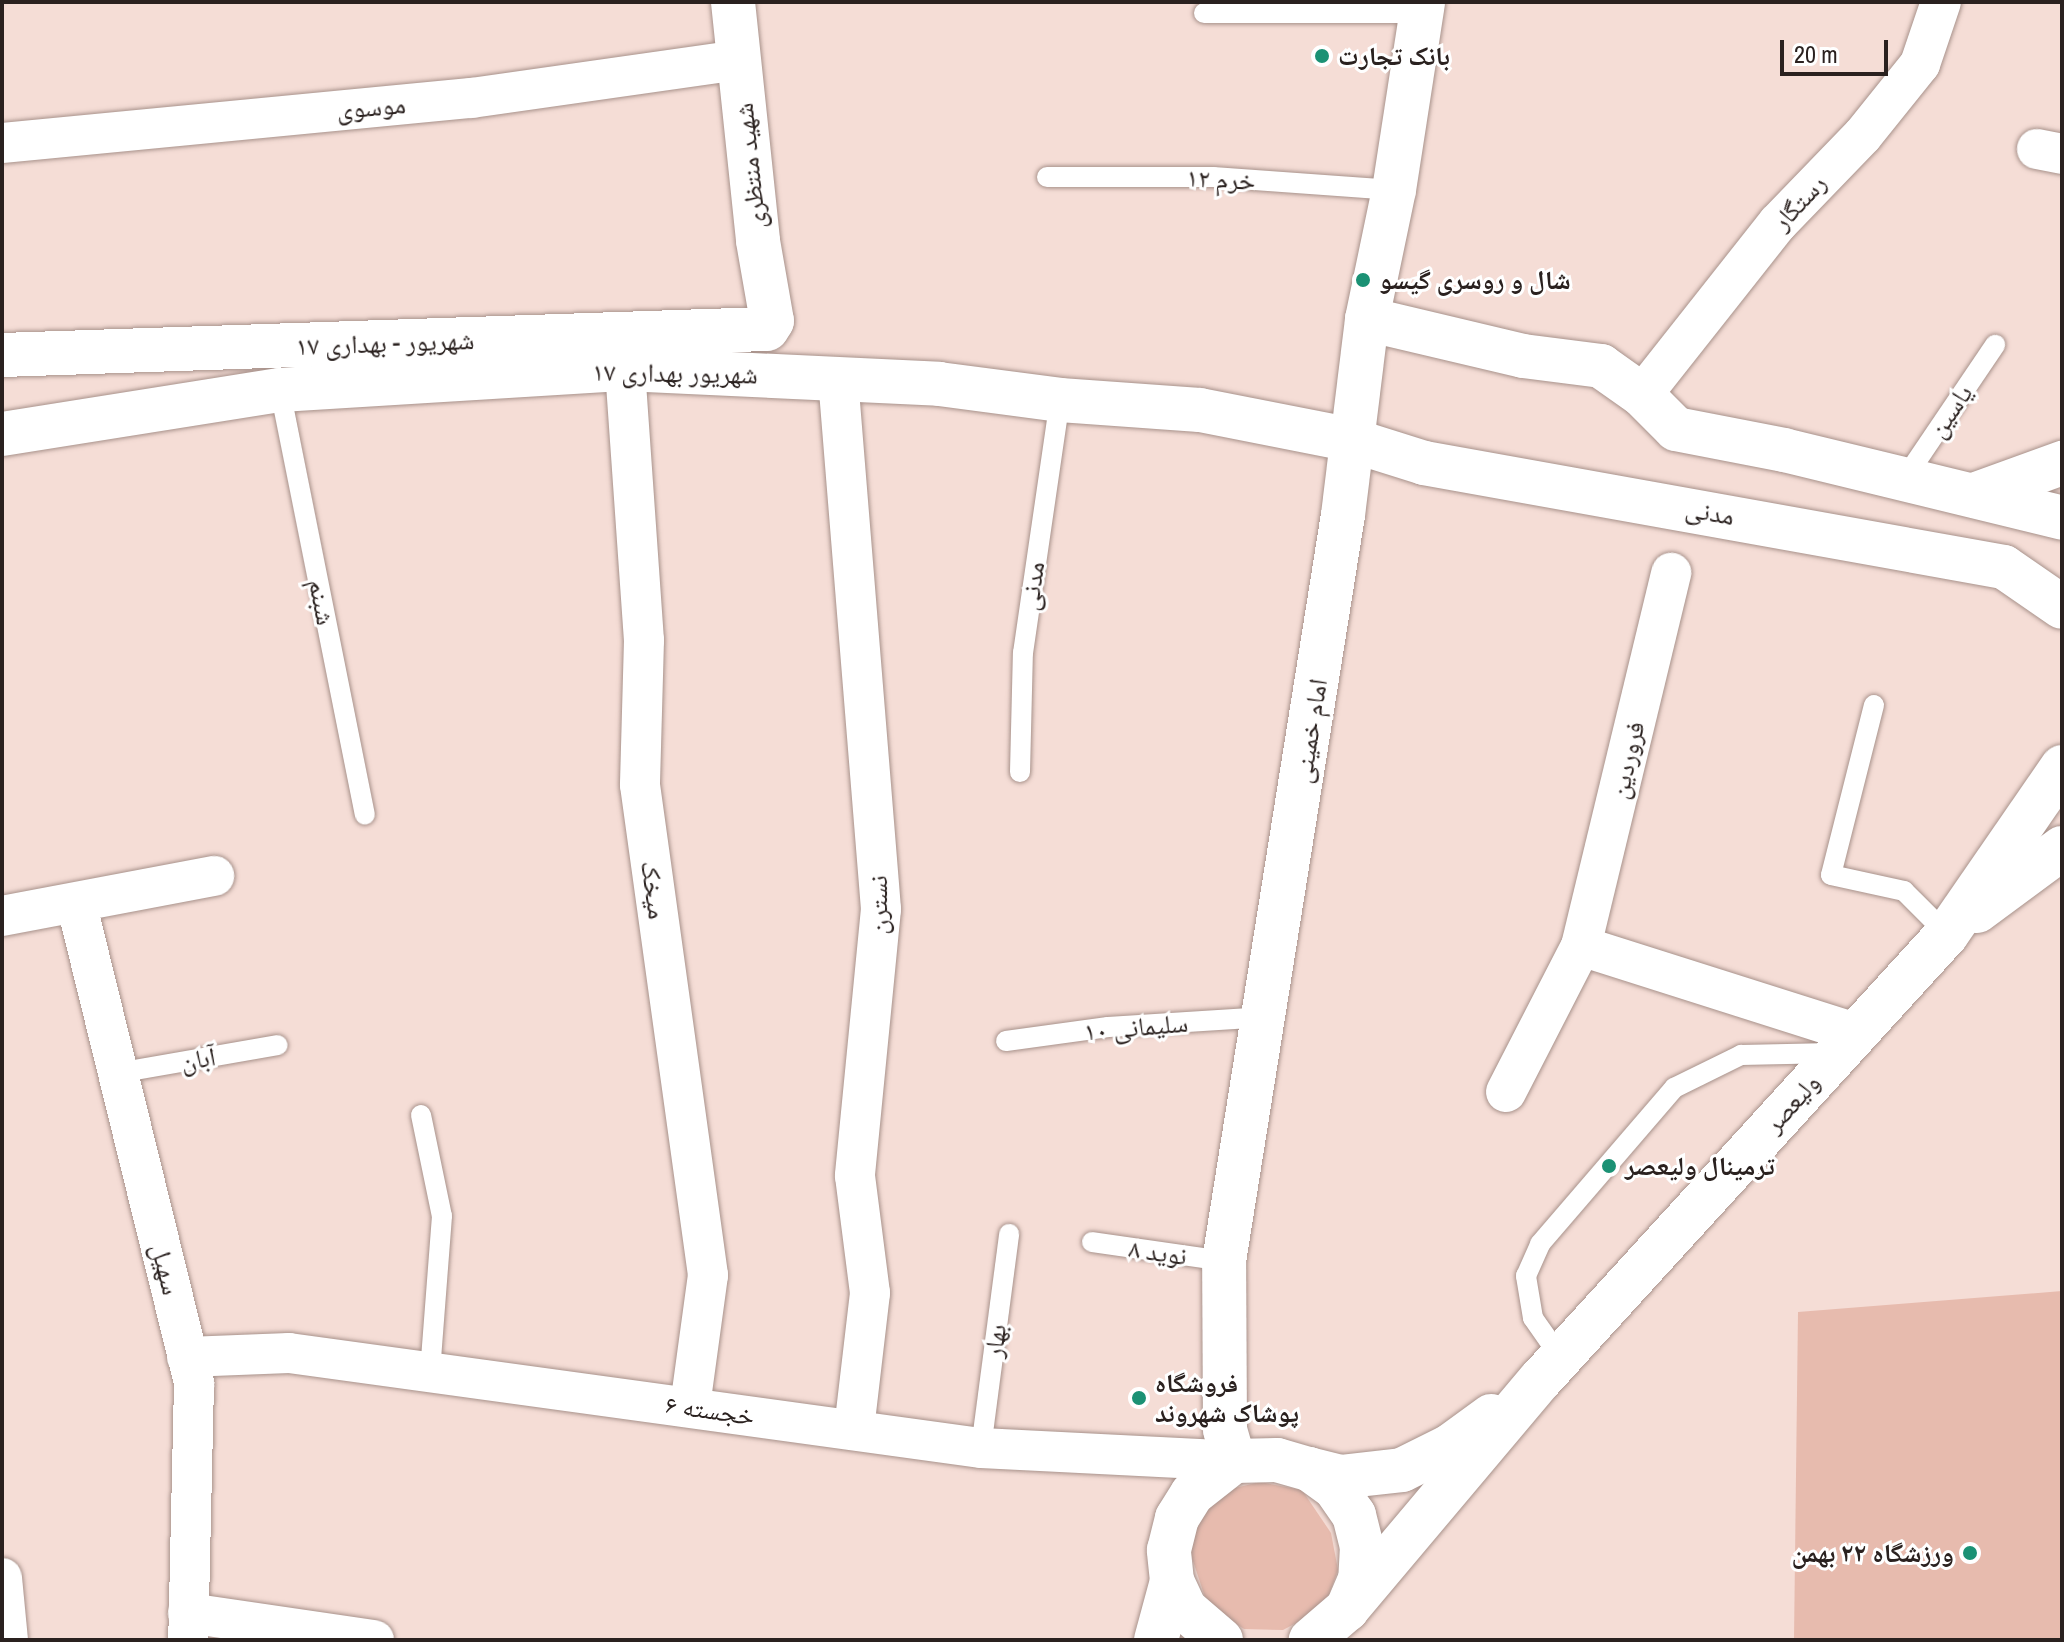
<!DOCTYPE html>
<html>
<head>
<meta charset="utf-8">
<style>
	body { margin:0 }
	#map { position:relative; width:2064px; height:1642px; overflow:hidden; background:#f5ddd6; font-family:"Archivo Narrow","Noto Naskh Arabic",sans-serif }
	div>[style] { position:absolute }
	.green>* { inset:0; background:#e7bbae }
	.roads { filter:drop-shadow(0 0 2px #a8928b) drop-shadow(0 0 2px #a8928b) }
	.service>* { height:20px; margin:-10px; padding:0 10px; transform-origin:10px; border-radius:10px; background:#fff }
	.minor>* { height:40px; margin:-20px; padding:0 20px; transform-origin:20px; border-radius:20px; background:#fff }
	.tertiary>* { height:44px; margin:-22px; padding:0 22px; transform-origin:22px; border-radius:22px; background:#fff }
	.secondary>* { height:44px; margin:-22px; padding:0 22px; transform-origin:22px; border-radius:22px; background:#fff }
	.dots>* { width:22px; height:22px; translate:-50% -50%; box-sizing:border-box; border:4px solid #fff; border-radius:50% }
	span { translate:-50% -50%; white-space:nowrap; text-align:center; line-height:1.15; -webkit-text-stroke:6px #fff; paint-order:stroke }
	.poi-label { font-size:26px; color:#2a211f; font-weight:700 }
	.left { translate:0 -50%; text-align:left }
	.right { translate:-100% -50%; text-align:right }
	.street-label { font-size:26px; color:#2a211f }
	.frame { position:absolute; inset:0; border:4px solid #2a211f; pointer-events:none }
	.scale { position:absolute; left:1780px; top:40px; width:108px; height:36px; box-sizing:border-box; border:4px solid #2a211f; border-top:0; padding-left:10px; font-size:24px; line-height:28px; white-space:nowrap; color:#2a211f; -webkit-text-stroke:6px #fff; paint-order:stroke }
</style>
</head>
<body>
<div id="map">
	<div class="green">
		<i style="clip-path:polygon(2062px 1291px,2062px 1640px,1794px 1640px,1798px 1312px)"></i>
		<i style="clip-path:polygon(1260px 1482px,1302px 1490px,1331px 1533px,1338px 1570px,1324px 1608px,1283px 1630px,1244px 1629px,1208px 1606px,1187px 1543px,1196px 1517px,1235px 1488px)"></i>
	</div>
	<div class="roads">
		<div class="service">
			<i style="left:1204px;top:13px;width:217px"></i>
			<i style="left:1047px;top:177px;width:166px"></i>
			<i style="left:1213px;top:177px;width:181px;rotate:4.1deg"></i>
			<i style="left:280px;top:390px;width:433px;rotate:78.7deg"></i>
			<i style="left:1905px;top:478px;width:161px;rotate:-55.9deg"></i>
			<i style="left:1874px;top:705px;width:175px;rotate:104.2deg"></i>
			<i style="left:1831px;top:875px;width:75px;rotate:12.4deg"></i>
			<i style="left:1904px;top:891px;width:61px;rotate:45deg"></i>
			<i style="left:1020px;top:772px;width:119px;rotate:-88.6deg"></i>
			<i style="left:1023px;top:653px;width:256px;rotate:-81.7deg"></i>
			<i style="left:1006px;top:1041px;width:103px;rotate:-7.8deg"></i>
			<i style="left:1108px;top:1027px;width:158px;rotate:-3.6deg"></i>
			<i style="left:118px;top:1073px;width:162px;rotate:-9.9deg"></i>
			<i style="left:421px;top:1115px;width:103px;rotate:78.3deg"></i>
			<i style="left:442px;top:1216px;width:155px;rotate:94.4deg"></i>
			<i style="left:1092px;top:1242px;width:133px;rotate:8.2deg"></i>
			<i style="left:1561px;top:1358px;width:49px;rotate:-125deg"></i>
			<i style="left:1533px;top:1318px;width:43px;rotate:-99.5deg"></i>
			<i style="left:1526px;top:1276px;width:35px;rotate:-66deg"></i>
			<i style="left:1540px;top:1244px;width:206px;rotate:-49.3deg"></i>
			<i style="left:1674px;top:1088px;width:75px;rotate:-26.2deg"></i>
			<i style="left:1741px;top:1055px;width:92px;rotate:-1.2deg"></i>
			<i style="left:981px;top:1448px;width:216px;rotate:-82.5deg"></i>
		</div>
		<div class="minor">
			<i style="left:2px;top:143px;width:472px;rotate:-5.5deg"></i>
			<i style="left:472px;top:98px;width:269px;rotate:-8.1deg"></i>
			<i style="left:2037px;top:149px;width:25px;rotate:11deg"></i>
			<i style="left:625px;top:369px;width:272px;rotate:86deg"></i>
			<i style="left:644px;top:640px;width:145px;rotate:91.6deg"></i>
			<i style="left:640px;top:785px;width:495px;rotate:82.1deg"></i>
			<i style="left:708px;top:1275px;width:133px;rotate:97.8deg"></i>
			<i style="left:838px;top:378px;width:533px;rotate:85.37deg"></i>
			<i style="left:881px;top:909px;width:268px;rotate:95.6deg"></i>
			<i style="left:855px;top:1176px;width:118px;rotate:82.7deg"></i>
			<i style="left:870px;top:1293px;width:138px;rotate:96.7deg"></i>
			<i style="left:1642px;top:395px;width:219px;rotate:-51.7deg"></i>
			<i style="left:1778px;top:223px;width:122px;rotate:-46deg"></i>
			<i style="left:1863px;top:135px;width:91px;rotate:-51.2deg"></i>
			<i style="left:1920px;top:64px;width:65px;rotate:-71.3deg"></i>
			<i style="left:77px;top:906px;width:492px;rotate:76.2deg"></i>
			<i style="left:194px;top:1384px;width:256px;rotate:91.3deg"></i>
			<i style="left:2px;top:916px;width:216px;rotate:-10.7deg"></i>
			<i style="left:1581px;top:946px;width:288px;rotate:17.6deg"></i>
			<i style="left:1506px;top:1092px;width:164px;rotate:-62.8deg"></i>
			<i style="left:1581px;top:946px;width:384px;rotate:-76.4deg"></i>
			<i style="left:187px;top:1357px;width:102px;rotate:-2.2deg"></i>
			<i style="left:289px;top:1353px;width:698px;rotate:7.82deg"></i>
			<i style="left:981px;top:1448px;width:253px;rotate:2.9deg"></i>
			<i style="left:2px;top:1578px;width:62px;rotate:84.5deg"></i>
			<i style="left:188px;top:1613px;width:188px;rotate:8.3deg"></i>
		</div>
		<div class="tertiary">
			<i style="left:733px;top:2px;width:240px;rotate:84deg"></i>
			<i style="left:758px;top:241px;width:81px;rotate:80.1deg"></i>
			<i style="left:772px;top:321px;width:9px;rotate:122deg"></i>
			<i style="left:1367px;top:319px;width:160px;rotate:13.3deg"></i>
			<i style="left:1523px;top:356px;width:79px;rotate:7.3deg"></i>
			<i style="left:1601px;top:366px;width:50px;rotate:35.3deg"></i>
			<i style="left:1642px;top:395px;width:48px;rotate:45deg"></i>
			<i style="left:1676px;top:429px;width:110px;rotate:11deg"></i>
			<i style="left:1784px;top:450px;width:286px;rotate:13.7deg"></i>
			<i style="left:1348px;top:439px;width:80px;rotate:17.5deg"></i>
			<i style="left:1424px;top:463px;width:589px;rotate:10.17deg"></i>
			<i style="left:2004px;top:567px;width:70px;rotate:34.6deg"></i>
			<i style="left:1974px;top:495px;width:94px;rotate:-20deg"></i>
		</div>
		<div class="secondary">
			<i style="left:2px;top:355px;width:765px;rotate:-1.95deg"></i>
			<i style="left:2px;top:434px;width:281px;rotate:-9deg"></i>
			<i style="left:280px;top:390px;width:346px;rotate:-3.5deg"></i>
			<i style="left:625px;top:369px;width:314px;rotate:2.7deg"></i>
			<i style="left:939px;top:384px;width:122px;rotate:7.5deg"></i>
			<i style="left:1060px;top:400px;width:140px;rotate:4.1deg"></i>
			<i style="left:1200px;top:410px;width:151px;rotate:11.1deg"></i>
			<i style="left:1977px;top:911px;width:106px;rotate:-36.5deg"></i>
			<i style="left:1234px;top:1461px;width:32px;rotate:-106deg"></i>
			<i style="left:1225px;top:1430px;width:169px;rotate:-90.3deg"></i>
			<i style="left:1224px;top:1261px;width:755px;rotate:-80.94deg"></i>
			<i style="left:1343px;top:515px;width:197px;rotate:-83deg"></i>
			<i style="left:1367px;top:319px;width:132px;rotate:-78.2deg"></i>
			<i style="left:1394px;top:190px;width:190px;rotate:-81.2deg"></i>
			<i style="left:1309px;top:1469px;width:32px;rotate:14deg"></i>
			<i style="left:1340px;top:1477px;width:62px;rotate:-6.4deg"></i>
			<i style="left:1402px;top:1470px;width:54px;rotate:-26.6deg"></i>
			<i style="left:1450px;top:1446px;width:51px;rotate:-36.2deg"></i>
			<i style="left:1347px;top:1609px;width:301px;rotate:-49.9deg"></i>
			<i style="left:1541px;top:1379px;width:602px;rotate:-47.62deg"></i>
			<i style="left:1947px;top:934px;width:203px;rotate:-55.4deg"></i>
			<i style="left:1156px;top:1640px;width:61px;rotate:-74.8deg"></i>
			<i style="left:1221px;top:1640px;width:48px;rotate:-139.3deg"></i>
			<i style="left:1185px;top:1609px;width:31px;rotate:-115deg"></i>
			<i style="left:1172px;top:1581px;width:31px;rotate:-96deg"></i>
			<i style="left:1169px;top:1550px;width:33px;rotate:-76deg"></i>
			<i style="left:1177px;top:1518px;width:28px;rotate:-58deg"></i>
			<i style="left:1192px;top:1494px;width:53px;rotate:-38.2deg"></i>
			<i style="left:1234px;top:1461px;width:43px;rotate:-1.3deg"></i>
			<i style="left:1277px;top:1460px;width:33px;rotate:16deg"></i>
			<i style="left:1309px;top:1469px;width:32px;rotate:36deg"></i>
			<i style="left:1335px;top:1488px;width:33px;rotate:55deg"></i>
			<i style="left:1354px;top:1515px;width:32px;rotate:76deg"></i>
			<i style="left:1362px;top:1546px;width:33px;rotate:93deg"></i>
			<i style="left:1360px;top:1579px;width:33px;rotate:113deg"></i>
			<i style="left:1347px;top:1609px;width:48px;rotate:139.3deg"></i>
		</div>
	</div>
	<div class="dots">
		<i style="left:1322px;top:56px;background:#1b9174"></i>
		<i style="left:1363px;top:280px;background:#1b9174"></i>
		<i style="left:1609px;top:1166px;background:#1b9174"></i>
		<i style="left:1139px;top:1398px;background:#1b9174"></i>
		<i style="left:1970px;top:1553px;background:#1b9174"></i>
	</div>
	<div class="poi-label">
		<span class="left" style="left:1338px;top:56px">بانک تجارت</span>
		<span class="left" style="left:1379px;top:280px">شال و روسری گیسو</span>
		<span class="left" style="left:1625px;top:1166px">ترمینال ولیعصر</span>
		<span class="left" style="left:1155px;top:1398px">فروشگاه‌<br>پوشاک شهروند</span>
		<span class="right" style="left:1954px;top:1553px">ورزشگاه ۲۲ بهمن</span>
	</div>
	<div class="street-label">
		<span style="left:371px;top:107px;rotate:-5deg">موسوی</span>
		<span style="left:750px;top:166px;rotate:-96deg">شهید منتظری</span>
		<span style="left:1221px;top:179px;rotate:3deg">خرم ۱۲</span>
		<span style="left:1799px;top:202px;rotate:-47deg">رستگار</span>
		<span style="left:385px;top:343px;rotate:-2deg">۱۷ شهریور - بهداری</span>
		<span style="left:675px;top:373px;rotate:1deg">۱۷ شهریور بهداری</span>
		<span style="left:1950px;top:411px;rotate:-56deg">یاسین</span>
		<span style="left:1710px;top:512px;rotate:10deg">مدنی</span>
		<span style="left:1032px;top:586px;rotate:-82deg">مدنی</span>
		<span style="left:322px;top:602px;rotate:79deg">شبنم</span>
		<span style="left:1310px;top:731px;rotate:-81deg">امام خمینی</span>
		<span style="left:1627px;top:760px;rotate:-77deg">فروردین</span>
		<span style="left:654px;top:890px;rotate:82deg">میخک</span>
		<span style="left:878px;top:905px;rotate:-90deg">نسترن</span>
		<span style="left:1136px;top:1027px;rotate:-5deg">سلیمانی ۱۰</span>
		<span style="left:198px;top:1059px;rotate:-10deg">آبان</span>
		<span style="left:1792px;top:1103px;rotate:-48deg">ولیعصر</span>
		<span style="left:1158px;top:1252px;rotate:8deg">نوید ۸</span>
		<span style="left:166px;top:1269px;rotate:76deg">سهیل</span>
		<span style="left:995px;top:1341px;rotate:-83deg">بهار</span>
		<span style="left:710px;top:1410px;rotate:8deg">خجسته ۶</span>
	</div>
	<div class="frame"></div>
	<div class="scale">20 m</div>
</div>
</body>
</html>
